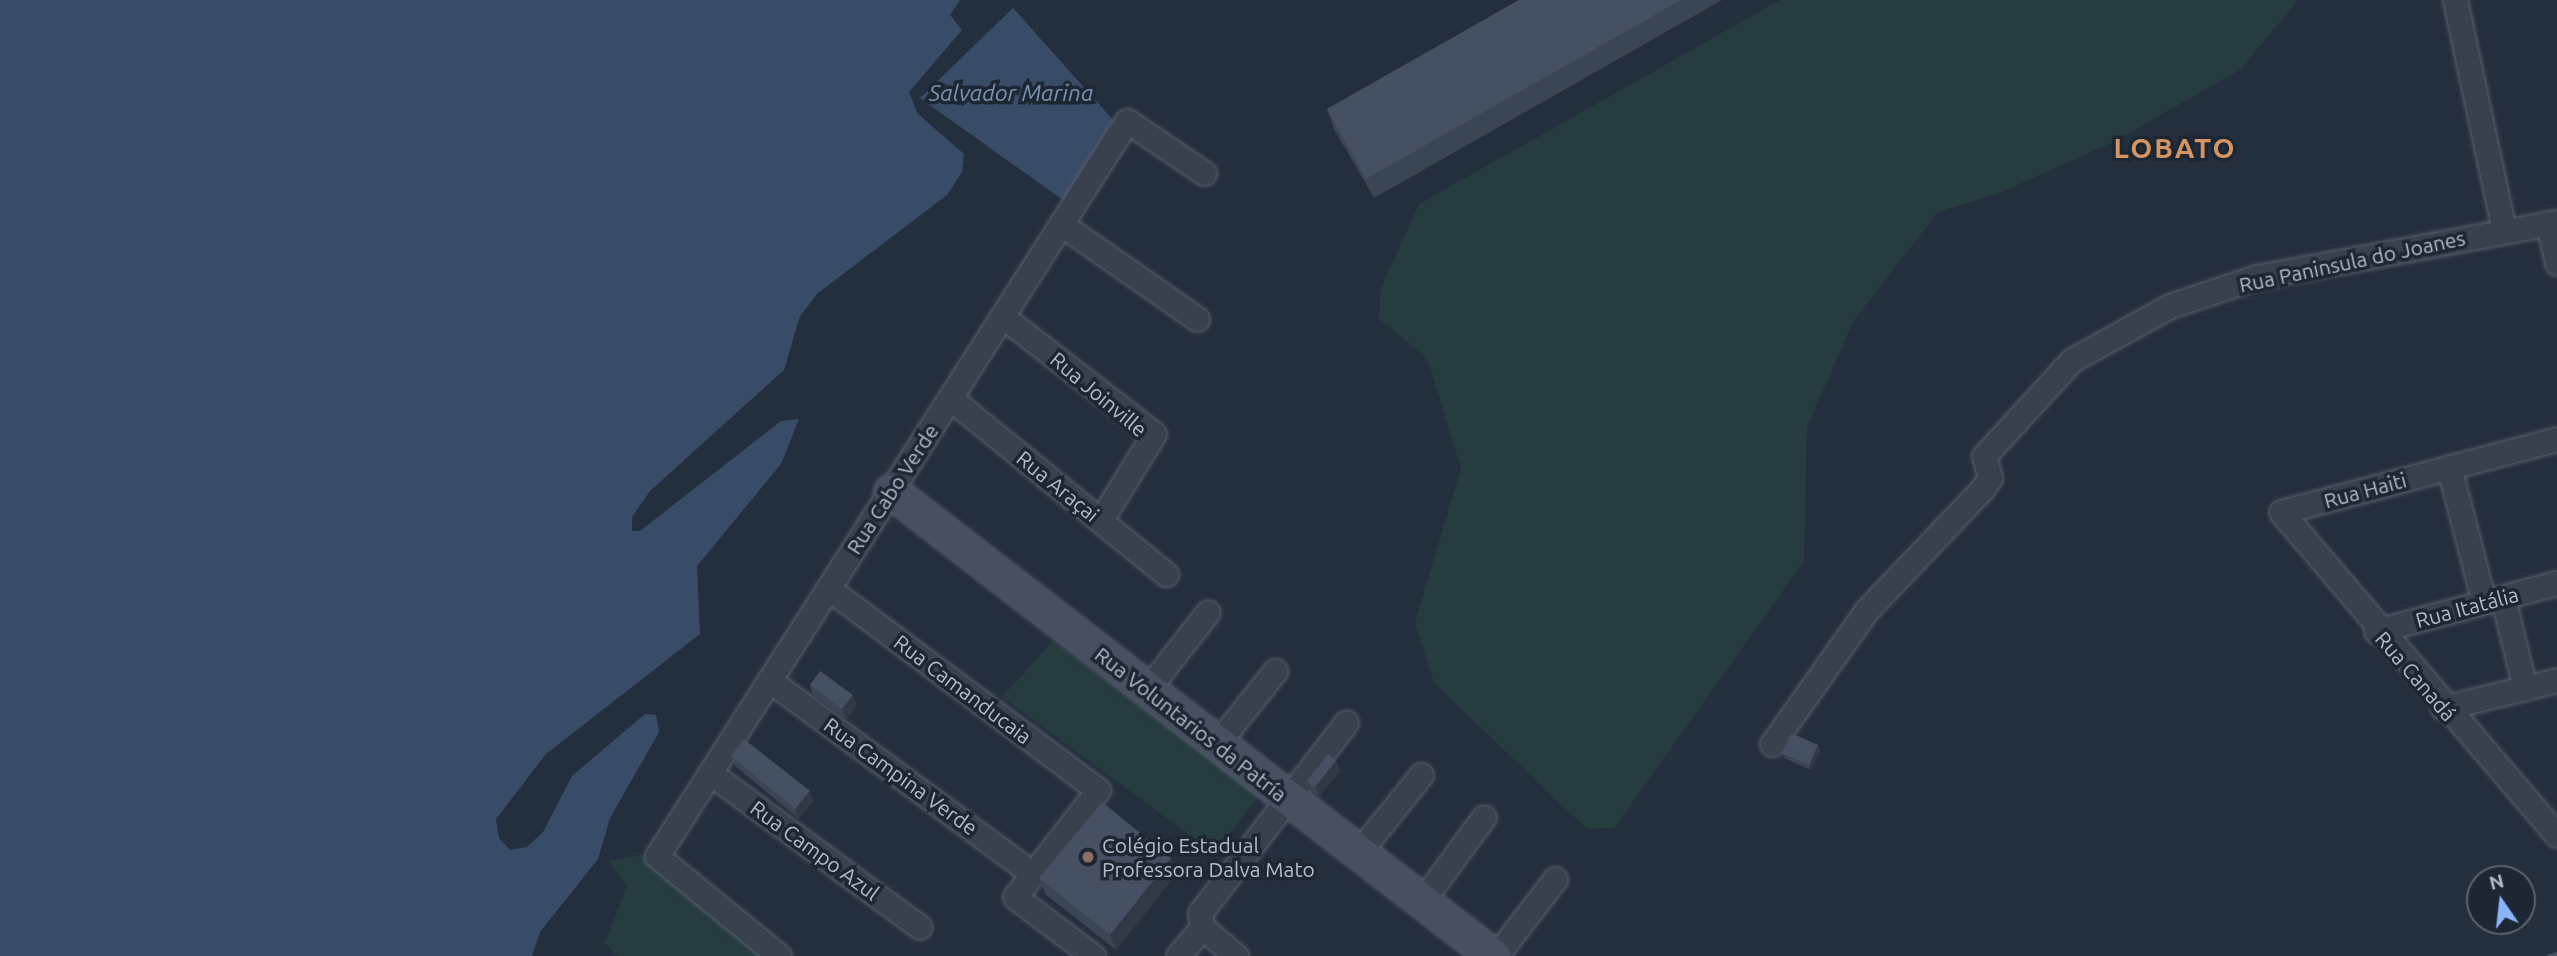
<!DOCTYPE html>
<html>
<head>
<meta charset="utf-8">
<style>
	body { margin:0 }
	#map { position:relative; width:2557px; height:956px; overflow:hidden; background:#242f3e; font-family:Ubuntu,sans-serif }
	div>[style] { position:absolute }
	.green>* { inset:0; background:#263c3f }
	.water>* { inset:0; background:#394c67 }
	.roads { filter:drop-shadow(0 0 2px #565f6c) drop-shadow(0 0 2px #565f6c) }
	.street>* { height:23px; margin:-11.5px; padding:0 11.5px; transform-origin:11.5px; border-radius:11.5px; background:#38414e }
	.secondary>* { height:33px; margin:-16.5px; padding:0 16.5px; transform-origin:16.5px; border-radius:16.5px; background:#465061 }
	.wall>* { inset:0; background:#3b4654 }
	.shaded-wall>* { inset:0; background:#303945 }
	.building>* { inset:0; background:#455162 }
	.dots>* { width:19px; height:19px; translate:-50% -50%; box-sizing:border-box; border:4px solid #1d2633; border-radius:50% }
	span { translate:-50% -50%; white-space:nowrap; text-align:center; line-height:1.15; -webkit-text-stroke:7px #1d2633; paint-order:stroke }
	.street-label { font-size:21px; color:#b4bcc9 }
	.poi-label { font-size:21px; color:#b4bcc9 }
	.left { translate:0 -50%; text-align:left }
	.water-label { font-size:23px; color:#7c92b1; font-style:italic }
	.district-label { font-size:28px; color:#d59563; font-weight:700; letter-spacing:2px }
	.north { position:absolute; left:2466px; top:865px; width:70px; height:70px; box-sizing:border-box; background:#1d2633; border:2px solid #59626f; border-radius:50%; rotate:346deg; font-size:19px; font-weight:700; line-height:28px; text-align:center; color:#b4bcc9 }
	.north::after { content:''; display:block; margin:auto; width:24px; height:32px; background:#8ab4f8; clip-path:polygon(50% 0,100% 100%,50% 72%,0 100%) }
</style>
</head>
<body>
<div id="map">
	<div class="green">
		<i style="clip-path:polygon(1780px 0,2298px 0,2240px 70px,2111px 143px,2000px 193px,1938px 212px,1854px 320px,1807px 427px,1804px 561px,1614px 828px,1587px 829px,1434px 683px,1415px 622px,1461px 468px,1427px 358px,1379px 319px,1381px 288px,1419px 204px)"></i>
		<i style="clip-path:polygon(1053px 641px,1260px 795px,1214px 853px,1002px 697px)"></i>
		<i style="clip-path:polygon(648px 853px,766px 956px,617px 956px,605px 943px,627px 886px,609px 861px)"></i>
	</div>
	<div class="water">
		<i style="clip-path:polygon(0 0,960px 0,950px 15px,962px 30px,909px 92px,918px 114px,964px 154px,962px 172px,947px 195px,818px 293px,800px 316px,784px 370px,650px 491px,632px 517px,632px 531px,640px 531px,781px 421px,799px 419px,781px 464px,697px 566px,700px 634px,546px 754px,496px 819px,499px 838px,510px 850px,527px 847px,543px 832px,572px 776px,645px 714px,656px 715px,659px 732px,610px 818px,598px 859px,540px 932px,532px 956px,0 956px)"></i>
		<i style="clip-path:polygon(1013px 8px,1113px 120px,1063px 200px,920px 98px)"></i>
	</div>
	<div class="roads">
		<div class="street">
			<i style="left:2455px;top:0;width:235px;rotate:78deg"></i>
			<i style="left:2548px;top:223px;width:41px;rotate:77.3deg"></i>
			<i style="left:1061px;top:224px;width:166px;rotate:34.9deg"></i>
			<i style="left:1002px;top:316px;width:192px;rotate:37.8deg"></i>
			<i style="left:1154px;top:434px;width:102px;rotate:121.8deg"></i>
			<i style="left:950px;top:398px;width:279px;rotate:39.2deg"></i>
			<i style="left:2557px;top:439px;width:285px;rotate:165.2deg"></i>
			<i style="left:2281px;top:512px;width:425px;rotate:49.5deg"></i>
			<i style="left:2449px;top:467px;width:139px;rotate:75.5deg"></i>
			<i style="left:828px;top:588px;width:337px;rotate:36.8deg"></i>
			<i style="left:1098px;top:790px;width:135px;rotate:127.8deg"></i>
			<i style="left:1015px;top:897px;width:98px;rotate:37.1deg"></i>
			<i style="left:2503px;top:598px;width:93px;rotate:76.3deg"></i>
			<i style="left:2376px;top:631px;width:187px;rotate:-14.9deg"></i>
			<i style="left:769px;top:680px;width:326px;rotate:36.3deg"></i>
			<i style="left:1146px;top:691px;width:100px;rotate:-51.9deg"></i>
			<i style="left:2443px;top:708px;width:117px;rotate:-13.8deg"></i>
			<i style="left:1772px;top:744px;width:163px;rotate:-54.7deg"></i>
			<i style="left:1866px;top:611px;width:170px;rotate:-46.4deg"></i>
			<i style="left:1983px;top:488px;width:12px;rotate:-55deg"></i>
			<i style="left:1990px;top:478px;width:23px;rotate:-105deg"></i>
			<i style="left:1984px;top:456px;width:130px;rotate:-47.5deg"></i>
			<i style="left:2072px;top:360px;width:112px;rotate:-28.9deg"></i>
			<i style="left:2170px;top:306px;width:92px;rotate:-18.4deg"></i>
			<i style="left:2257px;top:277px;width:305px;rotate:-10.4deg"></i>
			<i style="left:1216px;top:745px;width:95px;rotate:-51.4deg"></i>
			<i style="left:710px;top:773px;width:260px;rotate:36.3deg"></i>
			<i style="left:1359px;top:852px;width:99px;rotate:-51.2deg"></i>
			<i style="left:1422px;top:901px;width:104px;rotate:-53.6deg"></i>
			<i style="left:1202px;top:927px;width:45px;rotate:40.5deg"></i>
			<i style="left:779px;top:956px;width:158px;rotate:-140.7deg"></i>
			<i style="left:657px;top:856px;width:872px;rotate:-57.4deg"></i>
			<i style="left:1127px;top:121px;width:93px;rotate:34deg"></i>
			<i style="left:1178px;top:956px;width:38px;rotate:-50deg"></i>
			<i style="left:1202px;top:927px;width:14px;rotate:-98deg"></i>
			<i style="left:1200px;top:913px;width:240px;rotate:-52.5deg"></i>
			<i style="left:1496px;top:956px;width:97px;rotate:-52.5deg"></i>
		</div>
		<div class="secondary">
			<i style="left:891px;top:491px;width:761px;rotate:37.68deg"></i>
		</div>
	</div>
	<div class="wall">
		<i style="clip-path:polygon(1519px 0,1722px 0,1374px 198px,1334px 129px,1327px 109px)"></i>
		<i style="clip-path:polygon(810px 685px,857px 705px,846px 719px,813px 695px)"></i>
		<i style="clip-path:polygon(1818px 745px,1820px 750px,1811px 770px,1784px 758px,1782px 753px)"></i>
		<i style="clip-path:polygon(731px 756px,813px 801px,799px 819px,735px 766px)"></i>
		<i style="clip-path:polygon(1340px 771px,1319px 797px,1311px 791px,1307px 781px)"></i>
		<i style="clip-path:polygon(1171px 858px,1177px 873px,1116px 950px,1045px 894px,1039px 878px)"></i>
	</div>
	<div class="shaded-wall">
		<i style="clip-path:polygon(853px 695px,857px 705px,846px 719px,842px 709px)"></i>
		<i style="clip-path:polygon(1818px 745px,1820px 750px,1811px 770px,1809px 765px)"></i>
		<i style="clip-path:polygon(1336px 761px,1340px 771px,1319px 797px,1315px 787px)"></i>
		<i style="clip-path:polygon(810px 791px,813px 801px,799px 819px,795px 809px)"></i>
		<i style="clip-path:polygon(1171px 858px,1177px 873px,1116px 950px,1110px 935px)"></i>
	</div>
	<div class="building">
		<i style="clip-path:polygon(1519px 0,1681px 0,1366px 179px,1327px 109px)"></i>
		<i style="clip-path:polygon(820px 671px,853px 695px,842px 709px,810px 685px)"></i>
		<i style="clip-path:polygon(1791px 733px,1818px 745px,1809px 765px,1782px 753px)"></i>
		<i style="clip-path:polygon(744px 739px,810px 791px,795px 809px,731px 756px)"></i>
		<i style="clip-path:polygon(1328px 754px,1336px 761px,1315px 787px,1307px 781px)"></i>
		<i style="clip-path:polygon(1102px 802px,1171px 858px,1110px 935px,1039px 878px)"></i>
		<i style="clip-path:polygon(2557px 952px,2557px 956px,2547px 956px,2547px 955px)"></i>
	</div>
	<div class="dots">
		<i style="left:1088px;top:857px;background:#8d6e63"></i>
	</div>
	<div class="street-label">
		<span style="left:2352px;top:261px;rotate:-12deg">Rua Paninsula do Joanes</span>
		<span style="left:1099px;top:394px;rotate:40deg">Rua Joinville</span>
		<span style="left:1058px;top:486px;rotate:39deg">Rua Araçai</span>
		<span style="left:892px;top:489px;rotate:-57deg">Rua Cabo Verde</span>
		<span style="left:2365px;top:490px;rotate:-15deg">Rua Haiti</span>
		<span style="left:2467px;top:607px;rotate:-15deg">Rua Itatália</span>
		<span style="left:2416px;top:676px;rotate:49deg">Rua Canadá</span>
		<span style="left:963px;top:689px;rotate:37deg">Rua Camanducaia</span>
		<span style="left:1191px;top:724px;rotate:38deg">Rua Voluntarios da Patría</span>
		<span style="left:901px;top:776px;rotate:36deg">Rua Campina Verde</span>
		<span style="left:815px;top:850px;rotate:36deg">Rua Campo Azul</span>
	</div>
	<div class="poi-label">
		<span class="left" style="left:1102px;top:857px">Colégio Estadual<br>Professora Dalva Mato</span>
	</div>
	<div class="water-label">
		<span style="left:1011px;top:93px">Salvador Marina</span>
	</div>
	<div class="district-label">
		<span style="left:2175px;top:148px">LOBATO</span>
	</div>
	<div class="north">N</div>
</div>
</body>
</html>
